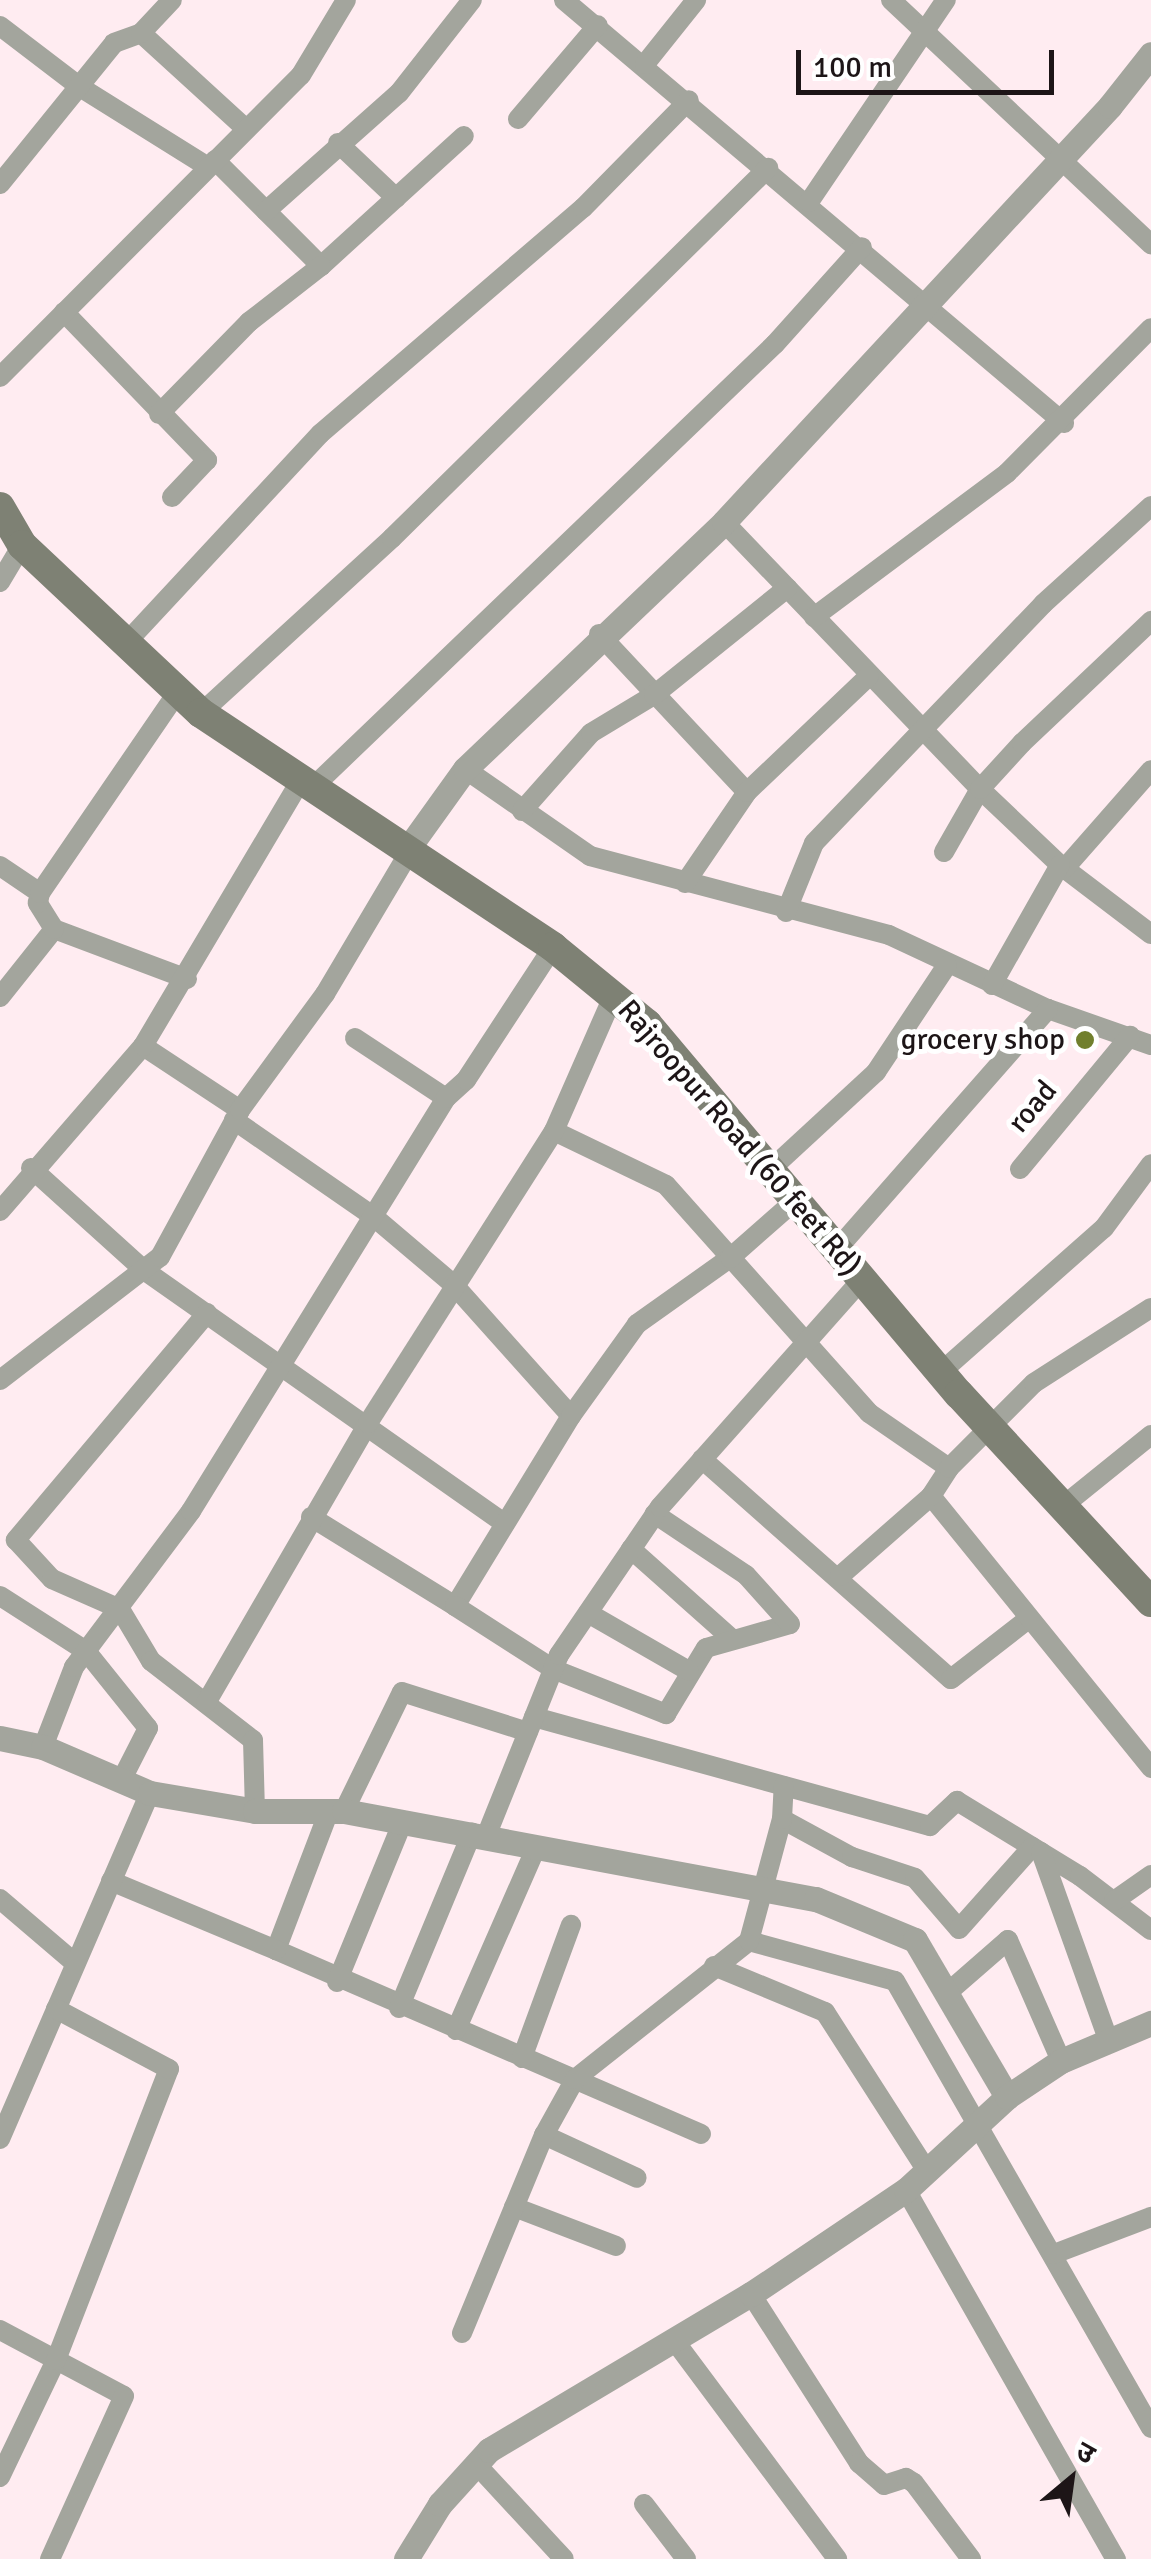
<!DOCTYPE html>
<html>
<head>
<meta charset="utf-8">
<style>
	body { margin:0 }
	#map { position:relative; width:1151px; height:2559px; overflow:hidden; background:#ffecf1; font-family:Signika,"Noto Sans Devanagari",sans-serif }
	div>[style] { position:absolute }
	.minor>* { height:20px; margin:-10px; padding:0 10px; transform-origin:10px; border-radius:10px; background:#a3a59d }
	.tertiary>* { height:25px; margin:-12.5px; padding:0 12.5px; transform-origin:12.5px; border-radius:12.5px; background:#a3a59d }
	.secondary>* { height:30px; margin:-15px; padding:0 15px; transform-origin:15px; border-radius:15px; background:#7e8174 }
	.dots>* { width:28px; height:28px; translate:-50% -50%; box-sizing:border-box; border:5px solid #fff; border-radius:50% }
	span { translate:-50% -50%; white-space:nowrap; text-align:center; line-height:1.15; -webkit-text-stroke:10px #fff; paint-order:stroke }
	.poi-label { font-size:30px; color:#1d1517 }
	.right { translate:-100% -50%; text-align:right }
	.street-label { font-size:30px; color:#1d1517 }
	.north { position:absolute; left:1021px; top:2429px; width:100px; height:100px; -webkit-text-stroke:8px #fff; paint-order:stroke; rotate:29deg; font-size:28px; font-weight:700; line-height:40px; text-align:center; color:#1d1517 }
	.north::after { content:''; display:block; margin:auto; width:35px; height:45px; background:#1d1517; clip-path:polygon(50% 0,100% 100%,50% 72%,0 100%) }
	.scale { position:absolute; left:796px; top:50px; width:258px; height:45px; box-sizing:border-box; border:5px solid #1d1517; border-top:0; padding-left:12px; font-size:30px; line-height:35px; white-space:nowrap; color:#1d1517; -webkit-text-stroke:8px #fff; paint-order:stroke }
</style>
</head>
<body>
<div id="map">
	<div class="minor">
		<i style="left:564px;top:0;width:655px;rotate:40.23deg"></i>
		<i style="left:891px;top:0;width:357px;rotate:43.2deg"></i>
		<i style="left:0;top:26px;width:101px;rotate:37.3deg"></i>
		<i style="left:80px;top:87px;width:151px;rotate:32deg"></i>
		<i style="left:141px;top:33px;width:141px;rotate:42.4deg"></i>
		<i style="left:645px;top:64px;width:82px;rotate:-51.4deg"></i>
		<i style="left:518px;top:119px;width:123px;rotate:-49.6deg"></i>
		<i style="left:338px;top:143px;width:80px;rotate:43.5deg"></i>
		<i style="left:215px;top:160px;width:150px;rotate:45deg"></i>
		<i style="left:321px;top:266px;width:193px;rotate:-42.3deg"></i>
		<i style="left:0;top:184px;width:181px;rotate:-51deg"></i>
		<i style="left:114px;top:43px;width:29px;rotate:-20deg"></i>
		<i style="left:141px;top:33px;width:45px;rotate:-46.8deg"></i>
		<i style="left:809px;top:202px;width:244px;rotate:-55.9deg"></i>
		<i style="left:266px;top:211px;width:178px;rotate:-41.6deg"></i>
		<i style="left:399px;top:93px;width:118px;rotate:-51.9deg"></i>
		<i style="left:64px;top:312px;width:206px;rotate:46deg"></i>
		<i style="left:207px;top:460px;width:51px;rotate:133.4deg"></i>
		<i style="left:0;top:377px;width:426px;rotate:-45.1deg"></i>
		<i style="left:301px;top:75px;width:87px;rotate:-59deg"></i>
		<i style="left:159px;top:414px;width:129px;rotate:-45.6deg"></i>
		<i style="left:249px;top:322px;width:91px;rotate:-37.9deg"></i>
		<i style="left:724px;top:522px;width:370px;rotate:46.2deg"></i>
		<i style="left:980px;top:789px;width:110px;rotate:43.5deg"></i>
		<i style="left:1060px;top:865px;width:114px;rotate:37.2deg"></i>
		<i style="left:0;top:582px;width:43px;rotate:-59.3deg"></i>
		<i style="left:814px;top:617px;width:241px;rotate:-36.7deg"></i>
		<i style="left:1007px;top:473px;width:204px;rotate:-45.2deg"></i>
		<i style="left:599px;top:634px;width:216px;rotate:46.9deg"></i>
		<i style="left:124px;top:645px;width:288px;rotate:-47.1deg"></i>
		<i style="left:320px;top:434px;width:347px;rotate:-40.7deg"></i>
		<i style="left:583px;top:208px;width:151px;rotate:-45.5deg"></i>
		<i style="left:201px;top:713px;width:259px;rotate:-42.5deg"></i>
		<i style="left:392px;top:538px;width:528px;rotate:-44.54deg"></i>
		<i style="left:465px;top:769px;width:152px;rotate:34.8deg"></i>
		<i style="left:590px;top:856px;width:309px;rotate:14.8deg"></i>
		<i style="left:889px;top:935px;width:175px;rotate:25deg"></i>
		<i style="left:1048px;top:1009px;width:109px;rotate:19.3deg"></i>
		<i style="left:313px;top:787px;width:640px;rotate:-43.8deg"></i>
		<i style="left:775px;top:344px;width:130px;rotate:-48.1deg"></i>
		<i style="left:522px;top:811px;width:104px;rotate:-48.5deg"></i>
		<i style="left:591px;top:733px;width:74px;rotate:-31.1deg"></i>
		<i style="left:654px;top:695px;width:171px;rotate:-38.8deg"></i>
		<i style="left:944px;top:852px;width:73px;rotate:-60.3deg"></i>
		<i style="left:980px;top:789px;width:62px;rotate:-47.6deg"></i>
		<i style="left:1022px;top:743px;width:178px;rotate:-43.4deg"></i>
		<i style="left:0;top:866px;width:48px;rotate:34deg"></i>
		<i style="left:1065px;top:868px;width:130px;rotate:-48.7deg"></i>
		<i style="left:685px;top:883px;width:110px;rotate:-55.7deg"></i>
		<i style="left:747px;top:792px;width:168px;rotate:-43.6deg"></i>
		<i style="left:786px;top:912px;width:74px;rotate:-67.9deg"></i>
		<i style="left:814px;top:843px;width:331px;rotate:-46.2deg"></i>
		<i style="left:1043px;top:604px;width:146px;rotate:-42.2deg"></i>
		<i style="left:54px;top:929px;width:142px;rotate:20.6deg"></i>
		<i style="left:992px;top:985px;width:138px;rotate:-60.5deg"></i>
		<i style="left:0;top:997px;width:87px;rotate:-51.5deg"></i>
		<i style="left:54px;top:929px;width:31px;rotate:-122deg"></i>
		<i style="left:38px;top:903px;width:10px;rotate:-79deg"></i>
		<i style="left:40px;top:893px;width:242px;rotate:-55.6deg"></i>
		<i style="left:355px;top:1038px;width:109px;rotate:33.4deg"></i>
		<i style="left:143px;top:1046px;width:116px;rotate:33.4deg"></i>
		<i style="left:234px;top:1120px;width:170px;rotate:34.7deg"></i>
		<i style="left:374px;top:1217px;width:104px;rotate:40.3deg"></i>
		<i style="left:453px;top:1284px;width:177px;rotate:48.2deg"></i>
		<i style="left:554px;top:1131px;width:124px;rotate:25.7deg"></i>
		<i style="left:666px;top:1185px;width:305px;rotate:48.3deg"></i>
		<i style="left:869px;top:1413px;width:97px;rotate:34.5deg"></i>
		<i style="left:31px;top:1168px;width:152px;rotate:42.1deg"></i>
		<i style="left:144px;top:1270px;width:441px;rotate:35.1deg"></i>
		<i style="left:771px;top:1169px;width:143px;rotate:-42.7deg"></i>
		<i style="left:876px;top:1072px;width:128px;rotate:-56.4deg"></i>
		<i style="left:1020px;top:1169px;width:173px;rotate:-50.4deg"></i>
		<i style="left:0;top:1211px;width:218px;rotate:-49.1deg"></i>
		<i style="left:143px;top:1046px;width:312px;rotate:-59.3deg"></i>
		<i style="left:838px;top:1248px;width:318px;rotate:-48.7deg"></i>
		<i style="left:207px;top:1313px;width:297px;rotate:130.1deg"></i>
		<i style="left:16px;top:1540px;width:53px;rotate:47.3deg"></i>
		<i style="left:52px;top:1579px;width:74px;rotate:23.8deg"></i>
		<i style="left:120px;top:1609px;width:61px;rotate:59.2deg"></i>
		<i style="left:151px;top:1661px;width:129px;rotate:37.8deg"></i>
		<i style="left:253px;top:1740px;width:71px;rotate:88.4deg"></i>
		<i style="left:941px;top:1372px;width:217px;rotate:-41.5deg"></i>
		<i style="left:1104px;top:1228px;width:79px;rotate:-53.7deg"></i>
		<i style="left:0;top:1380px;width:202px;rotate:-37.6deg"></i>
		<i style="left:160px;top:1257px;width:167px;rotate:-61.4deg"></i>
		<i style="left:240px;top:1110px;width:144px;rotate:-53.8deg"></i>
		<i style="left:325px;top:994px;width:169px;rotate:-59.3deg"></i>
		<i style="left:702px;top:1459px;width:332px;rotate:41.5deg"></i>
		<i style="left:951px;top:1679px;width:96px;rotate:-37.8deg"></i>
		<i style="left:931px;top:1496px;width:350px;rotate:51deg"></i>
		<i style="left:1063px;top:1506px;width:113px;rotate:-38.9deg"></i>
		<i style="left:311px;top:1517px;width:169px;rotate:31.7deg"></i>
		<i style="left:455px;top:1606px;width:223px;rotate:-58.6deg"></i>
		<i style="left:571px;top:1416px;width:113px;rotate:-54.3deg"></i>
		<i style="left:637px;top:1324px;width:114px;rotate:-35.4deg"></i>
		<i style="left:730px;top:1258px;width:89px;rotate:-41.4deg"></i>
		<i style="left:631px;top:1549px;width:134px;rotate:41.7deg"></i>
		<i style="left:840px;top:1576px;width:121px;rotate:-41.3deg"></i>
		<i style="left:931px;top:1496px;width:33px;rotate:-57deg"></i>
		<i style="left:949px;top:1468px;width:120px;rotate:-45deg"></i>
		<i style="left:1034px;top:1383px;width:139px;rotate:-32.7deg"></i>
		<i style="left:0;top:1596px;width:102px;rotate:32.6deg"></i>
		<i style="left:86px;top:1651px;width:99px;rotate:51.2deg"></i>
		<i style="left:148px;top:1728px;width:57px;rotate:117deg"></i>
		<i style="left:455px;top:1606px;width:117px;rotate:32.7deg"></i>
		<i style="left:553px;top:1669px;width:122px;rotate:21.7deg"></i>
		<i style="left:666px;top:1714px;width:77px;rotate:-58.8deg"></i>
		<i style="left:706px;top:1648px;width:87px;rotate:-15.9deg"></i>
		<i style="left:790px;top:1624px;width:66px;rotate:-131.9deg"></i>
		<i style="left:746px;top:1575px;width:110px;rotate:-146.2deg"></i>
		<i style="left:588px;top:1613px;width:116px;rotate:29.9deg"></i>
		<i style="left:206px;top:1703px;width:323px;rotate:-59.9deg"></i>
		<i style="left:368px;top:1423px;width:346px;rotate:-57.5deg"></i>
		<i style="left:554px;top:1131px;width:150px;rotate:-66.3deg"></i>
		<i style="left:534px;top:1717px;width:411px;rotate:15.4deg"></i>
		<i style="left:930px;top:1826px;width:37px;rotate:-43deg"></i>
		<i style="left:957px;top:1801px;width:144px;rotate:31.4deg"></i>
		<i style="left:1080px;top:1876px;width:89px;rotate:37.3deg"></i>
		<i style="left:43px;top:1747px;width:86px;rotate:-68.8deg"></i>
		<i style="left:74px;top:1667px;width:195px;rotate:-53.1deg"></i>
		<i style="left:191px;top:1511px;width:485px;rotate:-58.3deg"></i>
		<i style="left:446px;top:1098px;width:27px;rotate:-42deg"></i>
		<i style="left:466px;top:1080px;width:159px;rotate:-56.8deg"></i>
		<i style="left:329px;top:1811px;width:149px;rotate:110.9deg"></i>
		<i style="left:276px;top:1950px;width:463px;rotate:23.4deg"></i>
		<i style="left:344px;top:1811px;width:132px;rotate:-64deg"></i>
		<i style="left:402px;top:1692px;width:132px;rotate:17.6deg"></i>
		<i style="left:782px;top:1819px;width:80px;rotate:28.5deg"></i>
		<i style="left:852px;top:1857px;width:66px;rotate:18.4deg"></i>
		<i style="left:915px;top:1878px;width:67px;rotate:49.2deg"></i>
		<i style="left:959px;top:1929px;width:110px;rotate:-48.3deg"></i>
		<i style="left:485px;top:1839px;width:198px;rotate:-68.1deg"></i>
		<i style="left:559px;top:1655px;width:179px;rotate:-55.7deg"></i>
		<i style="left:660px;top:1507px;width:306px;rotate:-48.4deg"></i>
		<i style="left:1041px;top:1852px;width:199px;rotate:70.3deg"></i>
		<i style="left:111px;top:1881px;width:179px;rotate:22.7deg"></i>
		<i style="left:0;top:1899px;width:99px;rotate:40.5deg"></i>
		<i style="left:1114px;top:1901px;width:45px;rotate:-35.1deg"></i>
		<i style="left:749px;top:1941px;width:151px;rotate:15.3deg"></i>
		<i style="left:895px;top:1981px;width:515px;rotate:60.2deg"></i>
		<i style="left:714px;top:1966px;width:120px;rotate:22.5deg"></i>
		<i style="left:825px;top:2012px;width:189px;rotate:57.3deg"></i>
		<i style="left:337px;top:1982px;width:174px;rotate:-67.7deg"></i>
		<i style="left:946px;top:1994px;width:82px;rotate:-41.1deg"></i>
		<i style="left:1008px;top:1940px;width:132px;rotate:66.3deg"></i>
		<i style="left:399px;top:2008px;width:190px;rotate:-67.4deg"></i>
		<i style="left:456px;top:2030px;width:199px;rotate:-66.3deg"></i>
		<i style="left:522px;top:2058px;width:142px;rotate:-69.8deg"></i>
		<i style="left:544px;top:2135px;width:102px;rotate:24.8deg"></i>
		<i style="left:0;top:2139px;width:377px;rotate:-66.6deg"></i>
		<i style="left:906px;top:2190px;width:425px;rotate:60.4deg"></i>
		<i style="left:514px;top:2207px;width:109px;rotate:20.9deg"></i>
		<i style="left:1054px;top:2254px;width:104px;rotate:-20.9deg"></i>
		<i style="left:751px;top:2294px;width:201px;rotate:57.4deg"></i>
		<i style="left:859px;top:2463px;width:33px;rotate:41deg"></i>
		<i style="left:884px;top:2485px;width:23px;rotate:-18deg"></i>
		<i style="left:906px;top:2478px;width:9px;rotate:32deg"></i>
		<i style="left:914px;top:2483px;width:95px;rotate:53.1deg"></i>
		<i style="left:0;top:2330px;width:140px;rotate:28deg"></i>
		<i style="left:124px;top:2396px;width:179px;rotate:114.4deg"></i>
		<i style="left:462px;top:2333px;width:214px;rotate:-67.5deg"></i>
		<i style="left:544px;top:2135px;width:64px;rotate:-61deg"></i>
		<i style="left:575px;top:2079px;width:222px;rotate:-38.4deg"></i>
		<i style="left:749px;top:1941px;width:126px;rotate:-74.9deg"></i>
		<i style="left:782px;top:1819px;width:33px;rotate:-87deg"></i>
		<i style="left:674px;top:2340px;width:273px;rotate:53.3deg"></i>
		<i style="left:476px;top:2464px;width:129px;rotate:47.2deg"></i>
		<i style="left:0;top:2477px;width:130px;rotate:-64.4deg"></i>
		<i style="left:56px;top:2360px;width:312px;rotate:-68.8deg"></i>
		<i style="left:169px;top:2069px;width:128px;rotate:-152deg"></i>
		<i style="left:644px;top:2504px;width:69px;rotate:52.6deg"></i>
	</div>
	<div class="tertiary">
		<i style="left:409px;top:847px;width:96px;rotate:-54.3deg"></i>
		<i style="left:465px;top:769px;width:358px;rotate:-43.6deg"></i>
		<i style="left:724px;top:522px;width:567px;rotate:-47.14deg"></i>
		<i style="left:1110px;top:106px;width:66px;rotate:-51.7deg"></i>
		<i style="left:0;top:1738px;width:44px;rotate:11.8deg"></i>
		<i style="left:43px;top:1747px;width:116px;rotate:23.3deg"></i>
		<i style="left:150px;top:1793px;width:107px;rotate:9.7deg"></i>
		<i style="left:255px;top:1811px;width:89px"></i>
		<i style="left:344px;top:1811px;width:480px;rotate:10.6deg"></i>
		<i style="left:816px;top:1899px;width:107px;rotate:22.5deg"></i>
		<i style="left:915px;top:1940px;width:182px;rotate:59.6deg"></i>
		<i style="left:406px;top:2559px;width:65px;rotate:-58.3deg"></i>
		<i style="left:440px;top:2504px;width:73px;rotate:-47.8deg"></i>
		<i style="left:489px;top:2450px;width:305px;rotate:-30.8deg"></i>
		<i style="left:751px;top:2294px;width:187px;rotate:-33.9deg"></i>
		<i style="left:906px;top:2190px;width:137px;rotate:-42.6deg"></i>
		<i style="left:1007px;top:2097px;width:65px;rotate:-33.7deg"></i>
		<i style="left:1061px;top:2061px;width:98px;rotate:-22.9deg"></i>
	</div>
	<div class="secondary">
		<i style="left:0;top:507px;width:44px;rotate:59.9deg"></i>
		<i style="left:22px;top:545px;width:245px;rotate:43.2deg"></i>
		<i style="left:201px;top:713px;width:423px;rotate:33.6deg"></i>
		<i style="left:553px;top:947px;width:122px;rotate:39.3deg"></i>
		<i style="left:647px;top:1024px;width:484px;rotate:49.9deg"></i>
		<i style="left:959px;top:1394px;width:283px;rotate:47.3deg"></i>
	</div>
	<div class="dots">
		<i style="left:1085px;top:1040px;background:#717f2d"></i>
	</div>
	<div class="poi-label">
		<span class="right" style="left:1065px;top:1040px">grocery shop</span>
	</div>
	<div class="street-label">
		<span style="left:1033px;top:1107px;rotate:-50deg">road</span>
		<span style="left:739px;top:1138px;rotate:49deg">Rajroopur Road (60 feet Rd)</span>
	</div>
	<div class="north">उ</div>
	<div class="scale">100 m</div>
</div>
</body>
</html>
